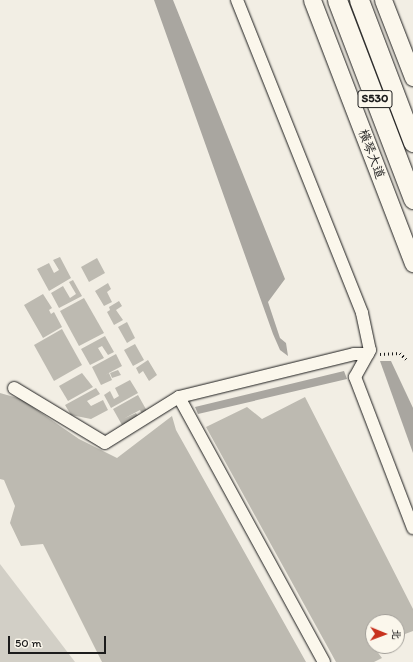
<!DOCTYPE html>
<html>
<head>
<meta charset="utf-8">
<style>
	body { margin:0 }
	#map { position:relative; width:413px; height:662px; overflow:hidden; background:#f2eee4; font-family:Itim,"LXGW WenKai TC",sans-serif }
	div>[style] { position:absolute }
	.green>* { inset:0; background:#d2cfc6 }
	.water>* { inset:0; background:#a9a6a0 }
	.building>* { inset:0; background:#bdbab1 }
	.path>* { height:2.5px; margin-top:-1.25px; transform-origin:0; background:repeating-linear-gradient(90deg,#1c1c1c 0 1px,transparent 0 4px) }
	.roads { filter:drop-shadow(0 0 1px #1c1c1c) drop-shadow(0 0 1px #1c1c1c) }
	.minor>* { height:12px; margin:-6px; padding:0 6px; transform-origin:6px; border-radius:6px; background:#fbf7ec }
	.secondary>* { height:17px; margin:-8.5px; padding:0 8.5px; transform-origin:8.5px; border-radius:8.5px; background:#fbf7ec }
	.primary>* { height:19px; margin:-9.5px; padding:0 9.5px; transform-origin:9.5px; border-radius:9.5px; background:#fbf7ec }
	span { translate:-50% -50%; white-space:nowrap; text-align:center; line-height:1.15; -webkit-text-stroke:3.5px #fbf7ec; paint-order:stroke }
	.shield-label span { padding:1px 3px; background:#fbf7ec; border:1px solid; border-radius:3px; -webkit-text-stroke-width:0 }
	.shield-label { font-size:12px; color:#1c1c1c; font-weight:700 }
	.street-label { font-size:13px; color:#1c1c1c }
	.north { position:absolute; left:365px; top:614px; width:40px; height:40px; box-sizing:border-box; background:#fbf7ec; border:1px solid #a29f99; border-radius:50%; rotate:91deg; font-size:11px; font-weight:700; line-height:16px; text-align:center; color:#1c1c1c }
	.north::after { content:''; display:block; margin:auto; width:14px; height:18px; background:#c8321e; clip-path:polygon(50% 0,100% 100%,50% 72%,0 100%) }
	.scale { position:absolute; left:8px; top:636px; width:98px; height:18px; box-sizing:border-box; border:2px solid #1c1c1c; border-top:0; padding-left:5px; font-size:12px; line-height:14px; white-space:nowrap; color:#1c1c1c; -webkit-text-stroke:3px #fbf7ec; paint-order:stroke }
</style>
</head>
<body>
<div id="map">
	<div class="green">
		<i style="clip-path:polygon(0 564px,56px 637px,75px 662px,0 662px)"></i>
	</div>
	<div class="water">
		<i style="clip-path:polygon(154px 0,173px 0,285px 279px,268px 302px,280px 338px,286px 343px,288px 356px,280px 350px,273px 334px)"></i>
		<i style="clip-path:polygon(380px 361px,391px 361px,413px 408px,413px 453px)"></i>
		<i style="clip-path:polygon(344px 371px,347px 379px,198px 414px,195px 407px)"></i>
	</div>
	<div class="building">
		<i style="clip-path:polygon(60px 257px,71px 278px,49px 291px,37px 269px,49px 263px,54px 273px,59px 270px,53px 260px)"></i>
		<i style="clip-path:polygon(97px 258px,105px 273px,89px 282px,81px 267px)"></i>
		<i style="clip-path:polygon(73px 280px,82px 296px,59px 308px,51px 293px,63px 286px,70px 298px,76px 294px,69px 282px)"></i>
		<i style="clip-path:polygon(108px 283px,111px 289px,107px 292px,112px 302px,104px 306px,95px 291px)"></i>
		<i style="clip-path:polygon(43px 294px,52px 308px,49px 310px,51px 314px,54px 312px,62px 327px,43px 338px,24px 305px)"></i>
		<i style="clip-path:polygon(84px 298px,104px 333px,79px 346px,60px 311px)"></i>
		<i style="clip-path:polygon(119px 301px,122px 306px,116px 310px,123px 320px,114px 325px,107px 312px,110px 310px,109px 307px)"></i>
		<i style="clip-path:polygon(127px 322px,135px 338px,127px 343px,118px 327px)"></i>
		<i style="clip-path:polygon(62px 329px,82px 365px,54px 381px,34px 345px)"></i>
		<i style="clip-path:polygon(105px 336px,114px 352px,108px 355px,102px 346px,98px 348px,104px 358px,90px 365px,81px 349px)"></i>
		<i style="clip-path:polygon(135px 344px,144px 360px,133px 366px,124px 350px)"></i>
		<i style="clip-path:polygon(116px 354px,122px 366px,105px 375px,109px 373px,112px 380px,101px 385px,92px 367px)"></i>
		<i style="clip-path:polygon(148px 360px,157px 375px,149px 381px,143px 371px,139px 374px,136px 368px)"></i>
		<i style="clip-path:polygon(118px 370px,121px 375px,112px 378px,110px 373px)"></i>
		<i style="clip-path:polygon(82px 373px,93px 387px,68px 401px,59px 386px)"></i>
		<i style="clip-path:polygon(130px 380px,138px 393px,111px 408px,104px 395px,110px 391px,114px 399px,119px 396px,115px 388px)"></i>
		<i style="clip-path:polygon(96px 388px,100px 394px,87px 401px,91px 406px,103px 400px,108px 410px,91px 419px,71px 415px,65px 405px)"></i>
		<i style="clip-path:polygon(0 393px,21px 399px,79px 439px,117px 458px,172px 416px,176px 430px,306px 662px,102px 662px,43px 544px,21px 546px,10px 523px,15px 506px,4px 480px,0 479px)"></i>
		<i style="clip-path:polygon(138px 395px,147px 411px,142px 414px,140px 410px,125px 418px,136px 413px,139px 418px,122px 425px,113px 409px)"></i>
		<i style="clip-path:polygon(305px 397px,413px 609px,413px 631px,397px 637px,397px 622px,373px 622px,373px 646px,382px 658px,374px 662px,336px 662px,206px 427px,247px 407px,262px 419px)"></i>
	</div>
	<div class="path">
		<i style="left:380px;top:354px;width:20px;rotate:-3deg"></i>
		<i style="left:400px;top:353px;width:10px;rotate:45deg"></i>
	</div>
	<div class="roads">
		<div class="minor">
			<i style="left:237px;top:0;width:337px;rotate:68.2deg"></i>
			<i style="left:362px;top:313px;width:38px;rotate:78deg"></i>
			<i style="left:370px;top:350px;width:31px;rotate:119deg"></i>
			<i style="left:355px;top:377px;width:162px;rotate:69deg"></i>
			<i style="left:14px;top:388px;width:106px;rotate:31.1deg"></i>
			<i style="left:105px;top:443px;width:87px;rotate:-31.9deg"></i>
			<i style="left:324px;top:662px;width:302px;rotate:-118.7deg"></i>
			<i style="left:179px;top:397px;width:180px;rotate:-13.8deg"></i>
			<i style="left:354px;top:354px;width:14px"></i>
		</div>
		<div class="secondary">
			<i style="left:312px;top:0;width:282px;rotate:69deg"></i>
			<i style="left:383px;top:0;width:83px;rotate:68.7deg"></i>
		</div>
		<div class="primary">
			<i style="left:337px;top:0;width:213px;rotate:69.1deg"></i>
			<i style="left:359px;top:0;width:152px;rotate:69.2deg"></i>
		</div>
	</div>
	<div class="shield-label">
		<span style="left:375px;top:99px">S530</span>
	</div>
	<div class="street-label">
		<span style="left:371px;top:154px;rotate:69deg">横琴大道</span>
	</div>
	<div class="north">北</div>
	<div class="scale">50 m</div>
</div>
</body>
</html>
